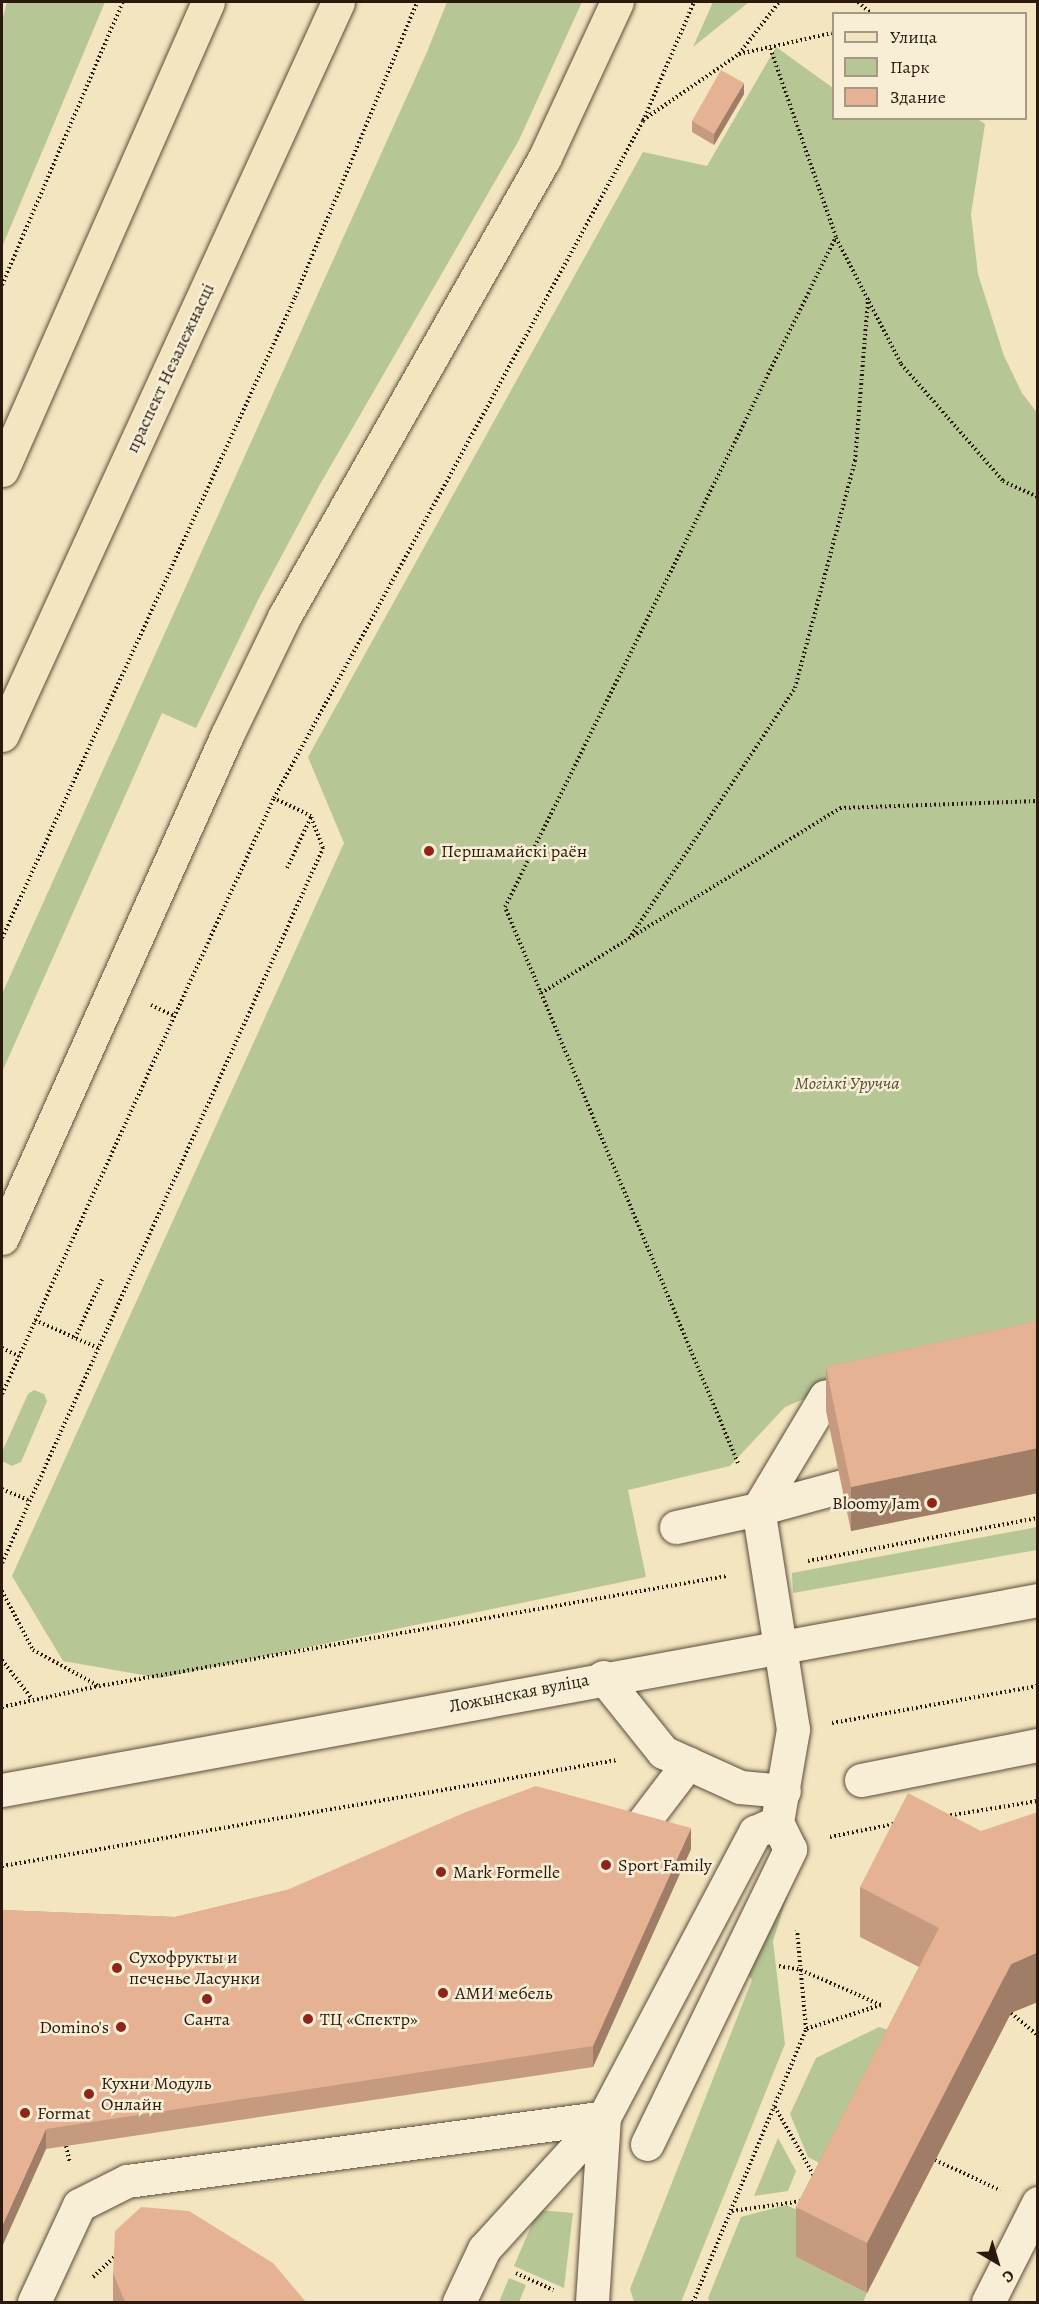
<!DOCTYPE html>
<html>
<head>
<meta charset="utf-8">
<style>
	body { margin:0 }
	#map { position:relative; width:1039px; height:2304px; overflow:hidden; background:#f2e5bf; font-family:Alegreya,serif }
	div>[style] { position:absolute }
	.green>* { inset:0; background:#b6c695 }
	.path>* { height:4px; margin-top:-2px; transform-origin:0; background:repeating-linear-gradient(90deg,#2b190f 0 1.5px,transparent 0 4.5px) }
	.roads { filter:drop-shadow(0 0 2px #5d4c3b) drop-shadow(0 0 2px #5d4c3b) }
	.minor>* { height:33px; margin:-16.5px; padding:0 16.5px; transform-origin:16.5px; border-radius:16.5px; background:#f7eed5 }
	.major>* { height:33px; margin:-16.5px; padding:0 16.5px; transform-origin:16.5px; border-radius:16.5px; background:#f2e5bf }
	.highway>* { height:33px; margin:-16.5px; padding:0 16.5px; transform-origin:16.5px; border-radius:16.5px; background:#f2e5bf }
	.wall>* { inset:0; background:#c59a7e }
	.shaded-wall>* { inset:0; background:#a07d67 }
	.building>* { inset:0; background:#e5b393 }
	.dots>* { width:16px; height:16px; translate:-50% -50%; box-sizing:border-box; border:3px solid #f7eed5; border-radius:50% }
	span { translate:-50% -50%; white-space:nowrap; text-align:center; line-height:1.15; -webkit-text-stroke:5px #f7eed5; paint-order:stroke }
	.street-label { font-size:18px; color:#2b190f }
	.poi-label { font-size:18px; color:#2b190f }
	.left { translate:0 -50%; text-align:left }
	.right { translate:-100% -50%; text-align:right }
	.park-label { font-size:18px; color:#554d37; font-style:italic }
	.frame { position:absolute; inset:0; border:3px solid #2b190f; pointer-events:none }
	.legend { position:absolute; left:832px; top:12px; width:195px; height:108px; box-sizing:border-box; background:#f7eed5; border:2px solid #a59986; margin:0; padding:8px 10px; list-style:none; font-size:18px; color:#2b190f }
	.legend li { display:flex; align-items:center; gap:12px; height:30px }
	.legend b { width:30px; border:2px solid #a59986 }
	.north { position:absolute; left:967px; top:2232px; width:60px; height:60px; -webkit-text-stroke:4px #f7eed5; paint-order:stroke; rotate:142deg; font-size:16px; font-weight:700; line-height:24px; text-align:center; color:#2b190f }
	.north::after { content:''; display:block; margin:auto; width:21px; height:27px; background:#2b190f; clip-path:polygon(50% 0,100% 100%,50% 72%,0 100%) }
</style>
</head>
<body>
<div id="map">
	<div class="green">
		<i style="clip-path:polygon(7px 2px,105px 2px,2px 247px,2px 21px)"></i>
		<i style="clip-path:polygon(447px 2px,582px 2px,519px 140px,319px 486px,258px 600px,196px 728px,162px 713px,2px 1072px,2px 994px,427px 52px)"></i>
		<i style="clip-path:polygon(713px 2px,749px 2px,693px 47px)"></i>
		<i style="clip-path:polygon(776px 47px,833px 88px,834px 118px,976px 118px,985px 124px,971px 214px,978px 274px,1004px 356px,1022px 393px,1038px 414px,1037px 1334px,856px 1377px,785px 1407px,730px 1466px,628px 1490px,646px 1577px,160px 1678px,63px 1661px,12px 1576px,344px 843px,308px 757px,643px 152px,707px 166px)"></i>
		<i style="clip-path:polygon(34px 1390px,44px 1394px,47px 1401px,21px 1462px,12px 1466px,2px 1461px,2px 1452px,28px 1394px)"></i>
		<i style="clip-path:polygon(1037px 1527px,1037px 1550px,793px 1593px,792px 1573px)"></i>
		<i style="clip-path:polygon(806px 1837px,773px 1941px,785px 2044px,681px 2302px,634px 2302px,630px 2289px,752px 1980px,743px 1968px,787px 1852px)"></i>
		<i style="clip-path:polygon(879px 2027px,909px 2037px,839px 2173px,808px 2157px,790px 2114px,816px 2058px)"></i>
		<i style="clip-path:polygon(778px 2138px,796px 2171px,788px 2191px,754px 2196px)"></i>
		<i style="clip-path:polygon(786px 2205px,816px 2218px,796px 2257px,867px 2293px,863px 2302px,710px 2302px,708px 2298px,741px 2217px)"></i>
		<i style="clip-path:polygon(538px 2210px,573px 2213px,564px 2288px,514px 2266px)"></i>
		<i style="clip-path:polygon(509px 2278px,526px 2285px,519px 2302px,499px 2302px)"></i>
	</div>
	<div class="path">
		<i style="left:858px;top:2px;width:18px;rotate:41deg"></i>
		<i style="left:739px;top:54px;width:95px;rotate:-12.7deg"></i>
		<i style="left:643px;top:120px;width:116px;rotate:-34.5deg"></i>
		<i style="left:739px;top:54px;width:66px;rotate:-52.4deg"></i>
		<i style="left:836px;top:238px;width:142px;rotate:62.7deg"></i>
		<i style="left:901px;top:364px;width:155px;rotate:48.9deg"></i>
		<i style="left:1003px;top:481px;width:38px;rotate:25deg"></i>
		<i style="left:2px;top:285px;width:308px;rotate:-66.9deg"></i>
		<i style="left:287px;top:868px;width:56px;rotate:-64.8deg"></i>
		<i style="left:2px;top:938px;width:705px;rotate:-65.43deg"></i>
		<i style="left:295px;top:297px;width:319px;rotate:-67.5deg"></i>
		<i style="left:629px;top:939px;width:301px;rotate:-56.5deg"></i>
		<i style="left:795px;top:688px;width:235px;rotate:-75.2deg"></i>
		<i style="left:855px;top:461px;width:163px;rotate:-85.4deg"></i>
		<i style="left:541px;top:993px;width:352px;rotate:-31.7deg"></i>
		<i style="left:840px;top:808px;width:198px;rotate:-2deg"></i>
		<i style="left:151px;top:1005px;width:26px;rotate:25deg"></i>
		<i style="left:35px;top:1320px;width:69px;rotate:24deg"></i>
		<i style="left:75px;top:1338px;width:67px;rotate:-65.3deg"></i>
		<i style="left:2px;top:1348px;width:19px;rotate:25deg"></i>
		<i style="left:2px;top:1394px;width:655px;rotate:-65.47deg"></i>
		<i style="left:274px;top:798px;width:771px;rotate:-61.41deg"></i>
		<i style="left:643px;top:121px;width:129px;rotate:-66.8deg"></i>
		<i style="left:738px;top:1463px;width:603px;rotate:-112.74deg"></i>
		<i style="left:505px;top:907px;width:747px;rotate:-63.71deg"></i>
		<i style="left:836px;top:237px;width:201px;rotate:-109.2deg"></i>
		<i style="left:2px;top:1489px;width:28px;rotate:23deg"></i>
		<i style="left:808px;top:1561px;width:234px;rotate:-10.6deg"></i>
		<i style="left:2px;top:1563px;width:784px;rotate:-65.82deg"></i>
		<i style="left:323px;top:848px;width:34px;rotate:-111deg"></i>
		<i style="left:311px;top:816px;width:41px;rotate:-154.1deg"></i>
		<i style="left:2px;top:1591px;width:67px;rotate:62.3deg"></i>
		<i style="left:33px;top:1650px;width:75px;rotate:28.6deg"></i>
		<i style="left:2px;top:1660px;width:49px;rotate:52.4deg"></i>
		<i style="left:2px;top:1707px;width:99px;rotate:-12.2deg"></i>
		<i style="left:99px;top:1686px;width:638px;rotate:-9.94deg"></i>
		<i style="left:832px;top:1723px;width:209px;rotate:-10.2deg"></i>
		<i style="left:946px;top:1816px;width:93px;rotate:-9.3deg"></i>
		<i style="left:830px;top:1837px;width:69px;rotate:-11.6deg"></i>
		<i style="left:2px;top:1866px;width:624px;rotate:-9.78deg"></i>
		<i style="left:779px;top:1966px;width:22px;rotate:10deg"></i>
		<i style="left:801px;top:1970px;width:87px;rotate:23.6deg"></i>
		<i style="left:881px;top:2005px;width:79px;rotate:162.3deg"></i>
		<i style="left:1011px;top:2013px;width:35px;rotate:40deg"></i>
		<i style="left:775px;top:2107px;width:79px;rotate:60.5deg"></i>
		<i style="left:66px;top:2146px;width:17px;rotate:77deg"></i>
		<i style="left:935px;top:2160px;width:72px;rotate:24.8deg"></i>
		<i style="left:732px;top:2211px;width:71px;rotate:-8.1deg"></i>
		<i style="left:516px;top:2273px;width:41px;rotate:24.7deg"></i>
		<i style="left:93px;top:2277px;width:34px;rotate:-43deg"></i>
		<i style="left:693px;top:2302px;width:295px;rotate:-67.5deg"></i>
		<i style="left:806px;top:2029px;width:99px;rotate:-95.2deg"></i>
	</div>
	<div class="roads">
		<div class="minor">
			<i style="left:758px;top:1509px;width:131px;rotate:-59.1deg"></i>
			<i style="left:825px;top:1397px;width:45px;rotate:-12.8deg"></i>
			<i style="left:758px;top:1509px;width:87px;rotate:-15.3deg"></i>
			<i style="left:603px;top:1677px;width:96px;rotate:51.3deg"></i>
			<i style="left:663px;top:1752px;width:85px;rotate:24.4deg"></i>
			<i style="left:740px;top:1787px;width:44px;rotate:5.2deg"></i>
			<i style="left:861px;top:1780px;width:180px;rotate:-11.2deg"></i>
			<i style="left:2px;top:1790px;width:1053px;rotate:-10.39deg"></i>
			<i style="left:634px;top:1834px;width:89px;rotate:-52.7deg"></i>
			<i style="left:647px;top:2144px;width:328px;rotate:-64.1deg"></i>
			<i style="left:790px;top:1849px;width:30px;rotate:-116deg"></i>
			<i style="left:777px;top:1822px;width:94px;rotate:-80.2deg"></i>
			<i style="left:793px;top:1729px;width:223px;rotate:-99deg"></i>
			<i style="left:758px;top:1509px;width:84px;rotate:167.6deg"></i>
			<i style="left:34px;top:2302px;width:107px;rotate:-65.1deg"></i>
			<i style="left:79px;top:2205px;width:54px;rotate:-26.6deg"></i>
			<i style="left:127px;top:2181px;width:481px;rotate:-7.6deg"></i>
			<i style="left:459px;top:2302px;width:59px;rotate:-64.7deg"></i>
			<i style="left:484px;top:2249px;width:178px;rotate:-47.7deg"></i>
			<i style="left:604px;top:2117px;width:323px;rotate:-62.1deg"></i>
			<i style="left:755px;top:1832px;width:24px;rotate:-24deg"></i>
			<i style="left:592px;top:2302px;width:185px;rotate:-86.3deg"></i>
			<i style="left:988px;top:2302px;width:111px;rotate:-63.2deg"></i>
		</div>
		<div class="major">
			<i style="left:2px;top:1238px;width:551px;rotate:-65.9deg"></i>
			<i style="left:227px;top:735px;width:131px;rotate:-64.2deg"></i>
			<i style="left:284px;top:617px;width:527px;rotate:-60.42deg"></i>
			<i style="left:544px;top:159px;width:173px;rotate:-65.1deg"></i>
		</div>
		<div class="highway">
			<i style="left:2px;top:470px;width:511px;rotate:-66.24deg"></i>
			<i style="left:2px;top:735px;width:806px;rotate:-65.37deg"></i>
		</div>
	</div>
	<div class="wall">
		<i style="clip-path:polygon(744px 94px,714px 145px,692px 132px,692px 121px)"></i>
		<i style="clip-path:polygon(1038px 1321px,1038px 1493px,851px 1531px,826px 1411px,826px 1367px)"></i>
		<i style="clip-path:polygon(981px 1831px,1011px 2013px,867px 2293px,796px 2257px,796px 2207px,919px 1967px,860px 1937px,860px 1887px)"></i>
		<i style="clip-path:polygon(691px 1849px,593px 2067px,46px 2149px,2px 1910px,175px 1917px,287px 1890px)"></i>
		<i style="clip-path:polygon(113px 2273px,306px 2302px,113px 2302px)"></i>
	</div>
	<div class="shaded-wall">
		<i style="clip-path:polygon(744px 83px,744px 94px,714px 145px,714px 134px)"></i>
		<i style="clip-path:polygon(1038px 1448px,1038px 1493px,851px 1531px,851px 1487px)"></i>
		<i style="clip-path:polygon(691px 1828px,691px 1849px,593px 2067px,593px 2046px)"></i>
		<i style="clip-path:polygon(1038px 1952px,1038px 2002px,1011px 2013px,867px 2293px,867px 2243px,1011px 1964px)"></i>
		<i style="clip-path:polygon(46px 2129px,46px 2149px,2px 2247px,2px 2226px)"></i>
	</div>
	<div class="building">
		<i style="clip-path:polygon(721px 70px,744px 83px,714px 134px,692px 121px)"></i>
		<i style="clip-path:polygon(1038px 1321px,1038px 1448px,851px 1487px,826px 1367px)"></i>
		<i style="clip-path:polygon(536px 1786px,691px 1828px,593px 2046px,46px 2129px,2px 2226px,2px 1910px,175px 1917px,287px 1890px,466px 1812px)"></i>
		<i style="clip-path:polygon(908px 1793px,981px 1831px,1038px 1812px,1038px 1952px,1011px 1964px,867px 2243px,796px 2207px,939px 1928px,860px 1887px)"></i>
		<i style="clip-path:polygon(141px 2207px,189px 2211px,273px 2263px,306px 2302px,125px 2302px,113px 2273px,115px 2231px)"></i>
	</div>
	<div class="dots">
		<i style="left:429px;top:851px;background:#8f2418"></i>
		<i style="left:932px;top:1503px;background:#8f2418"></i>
		<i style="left:606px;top:1865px;background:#8f2418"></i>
		<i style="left:441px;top:1872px;background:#8f2418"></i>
		<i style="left:117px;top:1968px;background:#8f2418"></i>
		<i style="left:443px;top:1993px;background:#8f2418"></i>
		<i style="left:207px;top:1999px;background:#8f2418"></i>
		<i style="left:308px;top:2019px;background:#8f2418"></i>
		<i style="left:121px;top:2027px;background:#8f2418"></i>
		<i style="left:89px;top:2094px;background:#8f2418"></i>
		<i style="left:25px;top:2113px;background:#8f2418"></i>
	</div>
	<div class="street-label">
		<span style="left:170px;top:368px;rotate:-65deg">праспект Незалежнасці</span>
		<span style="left:519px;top:1693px;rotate:-11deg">Ложынская вуліца</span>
	</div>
	<div class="poi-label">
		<span class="left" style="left:441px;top:851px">Першамайскі раён</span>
		<span class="right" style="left:920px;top:1503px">Bloomy Jam</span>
		<span class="left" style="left:618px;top:1865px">Sport Family</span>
		<span class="left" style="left:453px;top:1872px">Mark Formelle</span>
		<span class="left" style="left:129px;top:1968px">Сухофрукты и<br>печенье Ласунки</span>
		<span class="left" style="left:455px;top:1993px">АМИ мебель</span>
		<span style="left:207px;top:2019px">Санта</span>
		<span class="left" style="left:320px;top:2019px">ТЦ «Спектр»</span>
		<span class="right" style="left:109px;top:2027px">Domino's</span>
		<span class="left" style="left:101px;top:2094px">Кухни Модуль<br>Онлайн</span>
		<span class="left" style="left:37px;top:2113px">Format</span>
	</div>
	<div class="park-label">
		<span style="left:847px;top:1083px">Могілкі Уручча</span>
	</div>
	<div class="frame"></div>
	<ul class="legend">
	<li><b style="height:8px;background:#f2e5bf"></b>Улица</li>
	<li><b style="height:16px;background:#b6c695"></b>Парк</li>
	<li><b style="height:16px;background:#e5b393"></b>Здание</li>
	</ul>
	<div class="north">С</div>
</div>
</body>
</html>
